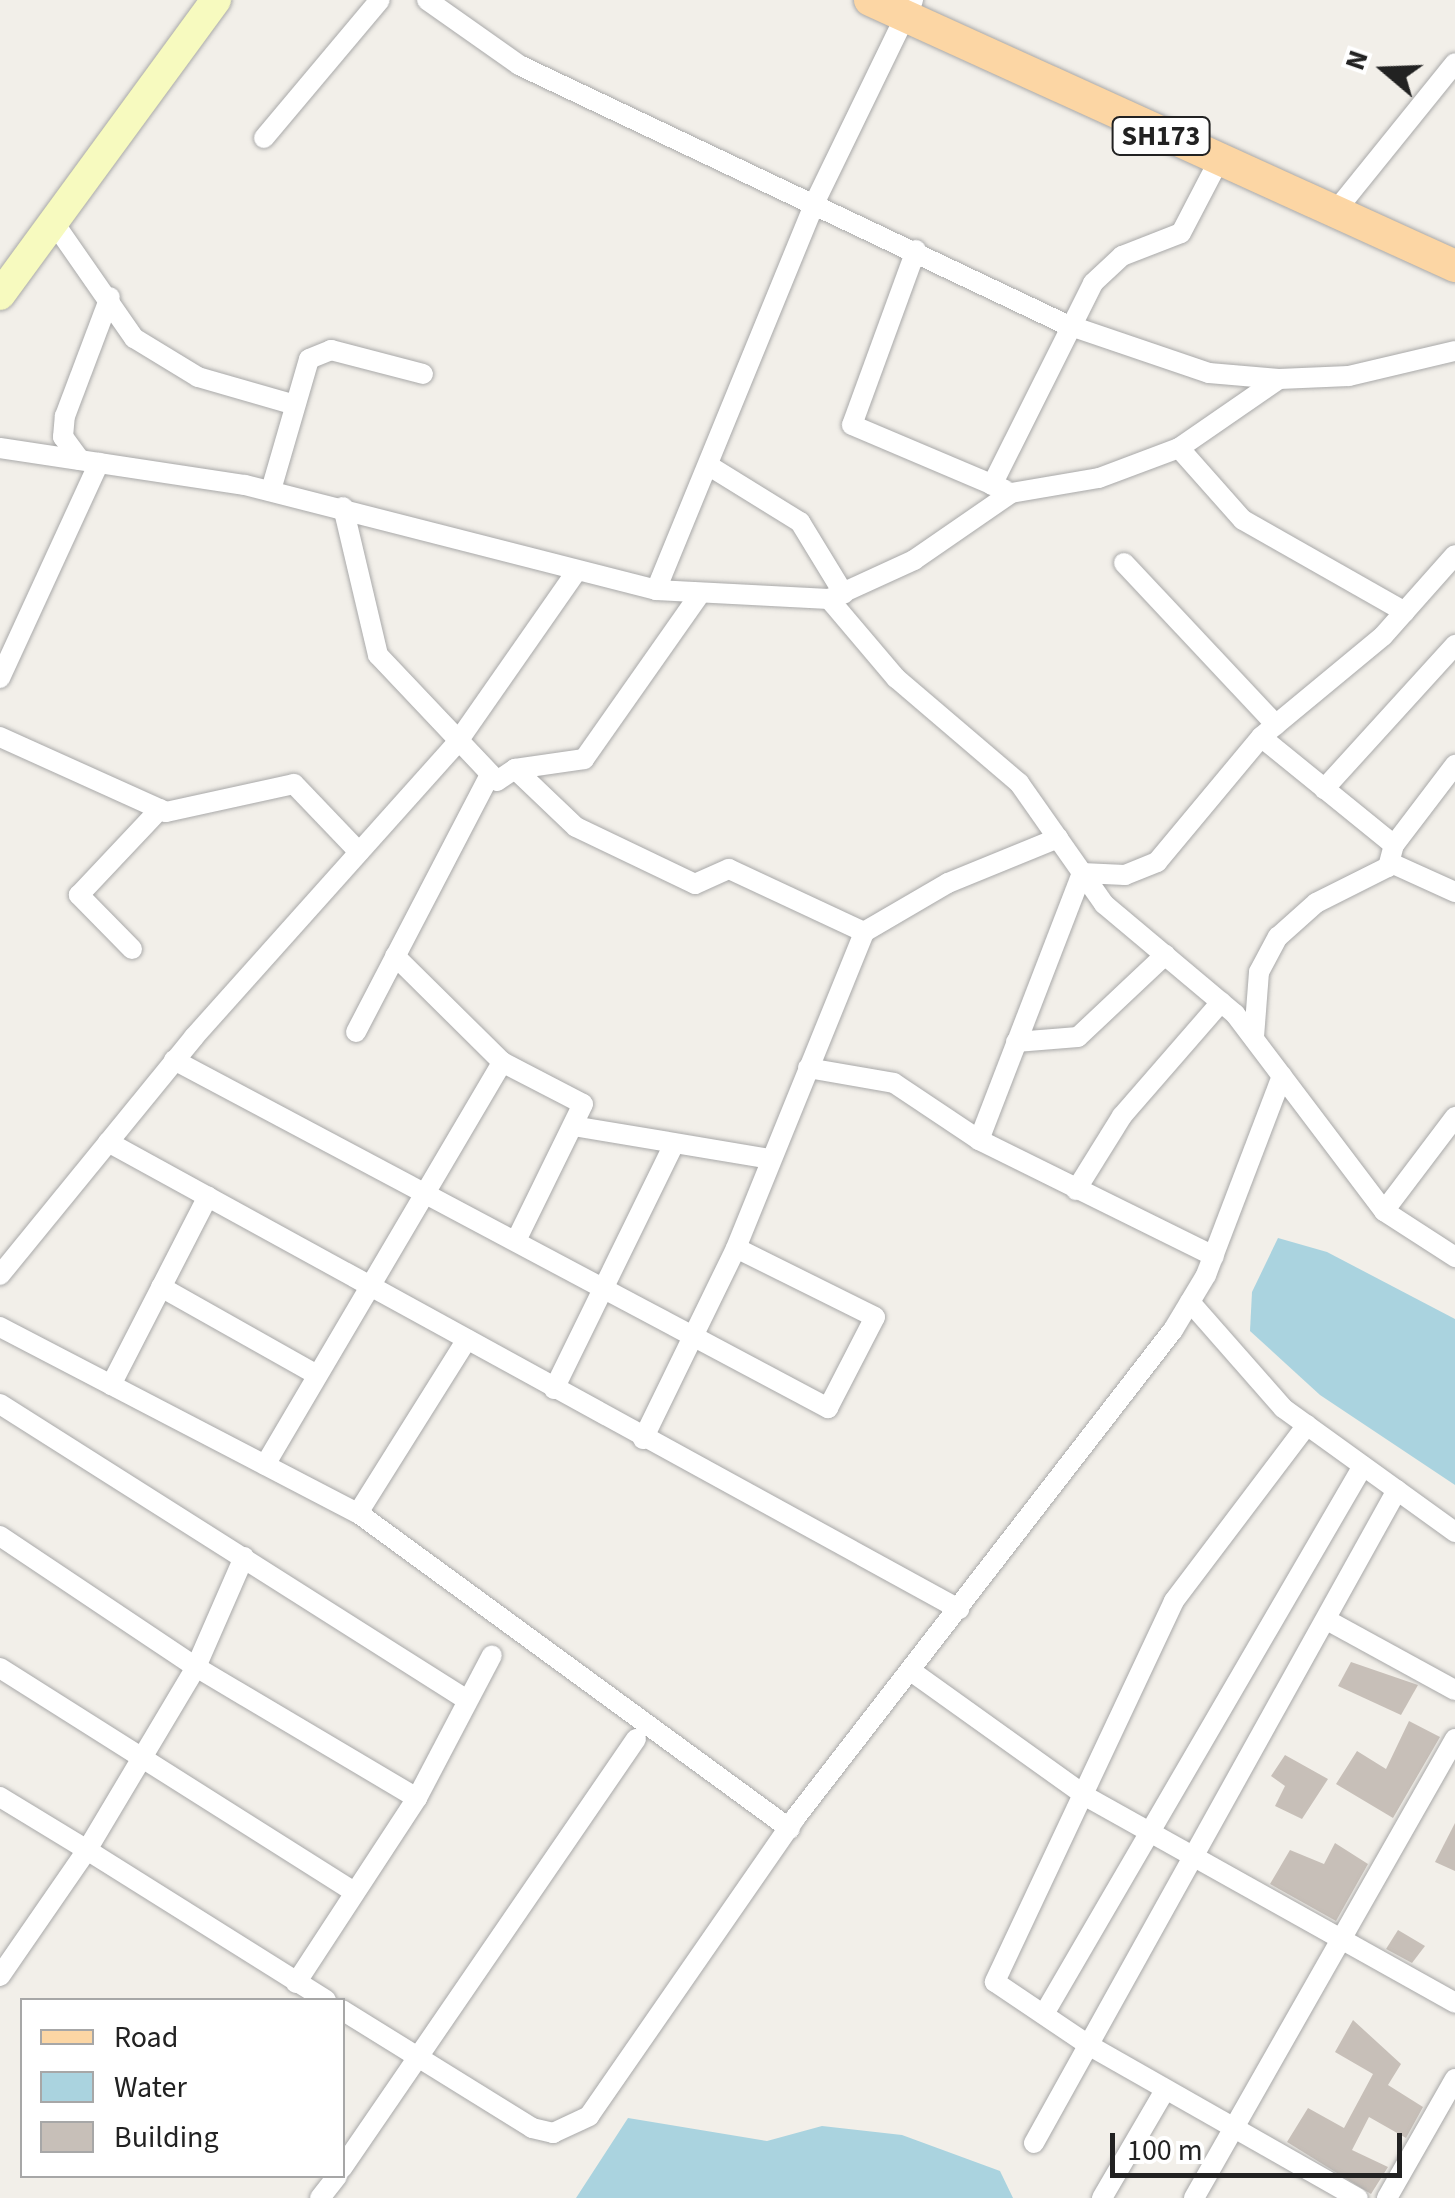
<!DOCTYPE html>
<html>
<head>
<meta charset="utf-8">
<style>
	body { margin:0 }
	#map { position:relative; width:1455px; height:2198px; overflow:hidden; background:#f2efe9; font-family:"Source Sans 3",sans-serif }
	div>[style] { position:absolute }
	.water>* { inset:0; background:#aad3df }
	.building>* { inset:0; background:#c7bfb8 }
	.roads { filter:drop-shadow(0 0 2px #a9a9a9) drop-shadow(0 0 2px #a9a9a9) }
	.street>* { height:20px; margin:-10px; padding:0 10px; transform-origin:10px; border-radius:10px; background:#fff }
	.secondary>* { height:30px; margin:-15px; padding:0 15px; transform-origin:15px; border-radius:15px; background:#f7fabf }
	.primary>* { height:32px; margin:-16px; padding:0 16px; transform-origin:16px; border-radius:16px; background:#fcd6a4 }
	span { translate:-50% -50%; white-space:nowrap; text-align:center; line-height:1.15; -webkit-text-stroke:10px #fff; paint-order:stroke }
	.shield-label span { padding:2px 8px; background:#fff; border:2px solid; border-radius:8px; -webkit-text-stroke-width:0 }
	.shield-label { font-size:28px; color:#222; font-weight:700 }
	.legend { position:absolute; left:20px; top:1998px; width:325px; height:180px; box-sizing:border-box; background:#fff; border:2px solid #a7a7a7; margin:0; padding:12px 18px; list-style:none; font-size:30px; color:#222 }
	.legend li { display:flex; align-items:center; gap:20px; height:50px }
	.legend b { width:50px; border:2px solid #a7a7a7 }
	.north { position:absolute; left:1335px; top:20px; width:100px; height:100px; -webkit-text-stroke:8px #fff; paint-order:stroke; rotate:289deg; font-size:28px; font-weight:700; line-height:40px; text-align:center; color:#222 }
	.north::after { content:''; display:block; margin:auto; width:35px; height:45px; background:#222; clip-path:polygon(50% 0,100% 100%,50% 72%,0 100%) }
	.scale { position:absolute; left:1110px; top:2133px; width:292px; height:45px; box-sizing:border-box; border:5px solid #222; border-top:0; padding-left:12px; font-size:30px; line-height:35px; white-space:nowrap; color:#222; -webkit-text-stroke:8px #fff; paint-order:stroke }
</style>
</head>
<body>
<div id="map">
	<div class="water">
		<i style="clip-path:polygon(1278px 1238px,1327px 1252px,1455px 1319px,1455px 1485px,1320px 1395px,1250px 1331px,1252px 1292px)"></i>
		<i style="clip-path:polygon(628px 2118px,767px 2141px,822px 2126px,902px 2135px,1000px 2171px,1013px 2198px,576px 2198px)"></i>
	</div>
	<div class="building">
		<i style="clip-path:polygon(1351px 1662px,1418px 1685px,1401px 1715px,1338px 1686px)"></i>
		<i style="clip-path:polygon(1409px 1721px,1440px 1737px,1393px 1818px,1336px 1784px,1357px 1751px,1386px 1769px)"></i>
		<i style="clip-path:polygon(1285px 1755px,1328px 1779px,1302px 1819px,1275px 1806px,1285px 1786px,1271px 1776px)"></i>
		<i style="clip-path:polygon(1455px 1823px,1455px 1871px,1435px 1862px)"></i>
		<i style="clip-path:polygon(1335px 1843px,1368px 1864px,1336px 1921px,1270px 1884px,1290px 1850px,1324px 1864px)"></i>
		<i style="clip-path:polygon(1398px 1930px,1425px 1946px,1412px 1963px,1386px 1949px)"></i>
		<i style="clip-path:polygon(1353px 2020px,1401px 2064px,1388px 2085px,1423px 2107px,1406px 2138px,1369px 2117px,1352px 2150px,1388px 2167px,1371px 2194px,1287px 2142px,1308px 2108px,1344px 2128px,1373px 2074px,1335px 2052px)"></i>
	</div>
	<div class="roads">
		<div class="street">
			<i style="left:427px;top:0;width:113px;rotate:35.2deg"></i>
			<i style="left:519px;top:65px;width:604px;rotate:25.38deg"></i>
			<i style="left:1065px;top:324px;width:152px;rotate:18.8deg"></i>
			<i style="left:1209px;top:373px;width:70px;rotate:4.9deg"></i>
			<i style="left:264px;top:138px;width:180px;rotate:-50deg"></i>
			<i style="left:1338px;top:208px;width:186px;rotate:-51.1deg"></i>
			<i style="left:52px;top:220px;width:144px;rotate:55.2deg"></i>
			<i style="left:134px;top:338px;width:75px;rotate:31.4deg"></i>
			<i style="left:198px;top:377px;width:98px;rotate:16deg"></i>
			<i style="left:916px;top:250px;width:186px;rotate:110.1deg"></i>
			<i style="left:852px;top:425px;width:166px;rotate:23deg"></i>
			<i style="left:0;top:448px;width:248px;rotate:8.6deg"></i>
			<i style="left:245px;top:485px;width:424px;rotate:14.3deg"></i>
			<i style="left:656px;top:590px;width:173px;rotate:3deg"></i>
			<i style="left:829px;top:599px;width:94px;rotate:-24.6deg"></i>
			<i style="left:914px;top:560px;width:118px;rotate:-34.6deg"></i>
			<i style="left:1011px;top:493px;width:89px;rotate:-9.7deg"></i>
			<i style="left:1099px;top:478px;width:85px;rotate:-20.6deg"></i>
			<i style="left:1179px;top:448px;width:121px;rotate:-34.6deg"></i>
			<i style="left:1279px;top:379px;width:70px;rotate:-2.5deg"></i>
			<i style="left:1349px;top:376px;width:109px;rotate:-13.3deg"></i>
			<i style="left:1179px;top:448px;width:96px;rotate:48.4deg"></i>
			<i style="left:1243px;top:520px;width:186px;rotate:29.6deg"></i>
			<i style="left:80px;top:460px;width:29px;rotate:-126deg"></i>
			<i style="left:63px;top:437px;width:21px;rotate:-85deg"></i>
			<i style="left:65px;top:416px;width:127px;rotate:-69.3deg"></i>
			<i style="left:711px;top:467px;width:105px;rotate:31.7deg"></i>
			<i style="left:800px;top:522px;width:84px;rotate:58.6deg"></i>
			<i style="left:992px;top:485px;width:226px;rotate:-63.4deg"></i>
			<i style="left:1093px;top:283px;width:40px;rotate:-43deg"></i>
			<i style="left:1122px;top:256px;width:63px;rotate:-21.3deg"></i>
			<i style="left:1181px;top:233px;width:80px;rotate:-62.5deg"></i>
			<i style="left:271px;top:490px;width:136px;rotate:-73.8deg"></i>
			<i style="left:309px;top:359px;width:24px;rotate:-22deg"></i>
			<i style="left:331px;top:350px;width:95px;rotate:14.6deg"></i>
			<i style="left:343px;top:507px;width:152px;rotate:76.7deg"></i>
			<i style="left:378px;top:655px;width:173px;rotate:46.6deg"></i>
			<i style="left:497px;top:781px;width:22px;rotate:-34deg"></i>
			<i style="left:515px;top:769px;width:84px;rotate:43.6deg"></i>
			<i style="left:576px;top:827px;width:132px;rotate:25.6deg"></i>
			<i style="left:695px;top:884px;width:37px;rotate:-24deg"></i>
			<i style="left:729px;top:869px;width:149px;rotate:25deg"></i>
			<i style="left:1124px;top:563px;width:222px;rotate:46.8deg"></i>
			<i style="left:656px;top:590px;width:417px;rotate:-67.7deg"></i>
			<i style="left:814px;top:204px;width:227px;rotate:-64.1deg"></i>
			<i style="left:829px;top:599px;width:104px;rotate:49.7deg"></i>
			<i style="left:896px;top:678px;width:162px;rotate:40.5deg"></i>
			<i style="left:1019px;top:783px;width:148px;rotate:54.9deg"></i>
			<i style="left:1104px;top:904px;width:171px;rotate:40deg"></i>
			<i style="left:1235px;top:1014px;width:247px;rotate:52.9deg"></i>
			<i style="left:1384px;top:1211px;width:85px;rotate:32.9deg"></i>
			<i style="left:0;top:678px;width:237px;rotate:-65.3deg"></i>
			<i style="left:0;top:737px;width:182px;rotate:24.3deg"></i>
			<i style="left:166px;top:812px;width:131px;rotate:-12.3deg"></i>
			<i style="left:294px;top:784px;width:94px;rotate:46.3deg"></i>
			<i style="left:515px;top:769px;width:70px;rotate:-8.2deg"></i>
			<i style="left:584px;top:759px;width:202px;rotate:-54.9deg"></i>
			<i style="left:1324px;top:789px;width:195px;rotate:-47.7deg"></i>
			<i style="left:1394px;top:845px;width:171px;rotate:-140.9deg"></i>
			<i style="left:1261px;top:737px;width:158px;rotate:-39.6deg"></i>
			<i style="left:1383px;top:636px;width:108px;rotate:-48.4deg"></i>
			<i style="left:1391px;top:863px;width:70px;rotate:24.4deg"></i>
			<i style="left:132px;top:949px;width:76px;rotate:-134.5deg"></i>
			<i style="left:79px;top:895px;width:118px;rotate:-46.7deg"></i>
			<i style="left:395px;top:956px;width:151px;rotate:44.7deg"></i>
			<i style="left:356px;top:1032px;width:290px;rotate:-62.5deg"></i>
			<i style="left:1254px;top:1037px;width:65px;rotate:-85.6deg"></i>
			<i style="left:1259px;top:972px;width:40px;rotate:-62deg"></i>
			<i style="left:1278px;top:937px;width:51px;rotate:-41.8deg"></i>
			<i style="left:1316px;top:903px;width:80px;rotate:-26.6deg"></i>
			<i style="left:1388px;top:867px;width:23px;rotate:-75deg"></i>
			<i style="left:1394px;top:845px;width:101px;rotate:-52.7deg"></i>
			<i style="left:1016px;top:1042px;width:62px;rotate:-4.6deg"></i>
			<i style="left:1078px;top:1037px;width:120px;rotate:-43.3deg"></i>
			<i style="left:174px;top:1060px;width:741px;rotate:28.02deg"></i>
			<i style="left:828px;top:1408px;width:102px;rotate:-62.7deg"></i>
			<i style="left:875px;top:1317px;width:155px;rotate:-153.6deg"></i>
			<i style="left:808px;top:1068px;width:87px;rotate:9.9deg"></i>
			<i style="left:894px;top:1083px;width:102px;rotate:33.8deg"></i>
			<i style="left:979px;top:1140px;width:262px;rotate:26.3deg"></i>
			<i style="left:573px;top:1126px;width:200px;rotate:9.5deg"></i>
			<i style="left:979px;top:1140px;width:286px;rotate:-68.9deg"></i>
			<i style="left:1082px;top:873px;width:43px;rotate:2.7deg"></i>
			<i style="left:1125px;top:875px;width:35px;rotate:-22deg"></i>
			<i style="left:1157px;top:862px;width:163px;rotate:-50.2deg"></i>
			<i style="left:108px;top:1142px;width:971px;rotate:28.76deg"></i>
			<i style="left:1076px;top:1190px;width:87px;rotate:-58.1deg"></i>
			<i style="left:1122px;top:1116px;width:151px;rotate:-49deg"></i>
			<i style="left:1384px;top:1211px;width:118px;rotate:-52.9deg"></i>
			<i style="left:0;top:1275px;width:307px;rotate:-50.8deg"></i>
			<i style="left:194px;top:1037px;width:393px;rotate:-48.2deg"></i>
			<i style="left:456px;top:744px;width:206px;rotate:-55.1deg"></i>
			<i style="left:161px;top:1287px;width:179px;rotate:29.4deg"></i>
			<i style="left:1190px;top:1302px;width:141px;rotate:48.7deg"></i>
			<i style="left:1283px;top:1408px;width:212px;rotate:35.8deg"></i>
			<i style="left:0;top:1327px;width:403px;rotate:27.5deg"></i>
			<i style="left:358px;top:1513px;width:535px;rotate:36.18deg"></i>
			<i style="left:111px;top:1385px;width:212px;rotate:-62.8deg"></i>
			<i style="left:554px;top:1389px;width:271px;rotate:-63.9deg"></i>
			<i style="left:0;top:1404px;width:553px;rotate:32.37deg"></i>
			<i style="left:1307px;top:1425px;width:221px;rotate:127.1deg"></i>
			<i style="left:1174px;top:1601px;width:421px;rotate:115.2deg"></i>
			<i style="left:995px;top:1982px;width:115px;rotate:34deg"></i>
			<i style="left:1090px;top:2046px;width:308px;rotate:29.6deg"></i>
			<i style="left:643px;top:1439px;width:212px;rotate:-64deg"></i>
			<i style="left:736px;top:1248px;width:341px;rotate:-67.9deg"></i>
			<i style="left:864px;top:932px;width:97px;rotate:-30.3deg"></i>
			<i style="left:948px;top:883px;width:119px;rotate:-22.2deg"></i>
			<i style="left:265px;top:1465px;width:468px;rotate:-59.5deg"></i>
			<i style="left:502px;top:1062px;width:91px;rotate:27.4deg"></i>
			<i style="left:583px;top:1104px;width:150px;rotate:116.1deg"></i>
			<i style="left:358px;top:1513px;width:205px;rotate:-57.9deg"></i>
			<i style="left:0;top:1536px;width:236px;rotate:33.8deg"></i>
			<i style="left:196px;top:1667px;width:257px;rotate:30.7deg"></i>
			<i style="left:1327px;top:1620px;width:146px;rotate:28.7deg"></i>
			<i style="left:0;top:1668px;width:419px;rotate:32.3deg"></i>
			<i style="left:911px;top:1671px;width:216px;rotate:35.6deg"></i>
			<i style="left:1087px;top:1797px;width:422px;rotate:29.2deg"></i>
			<i style="left:0;top:1797px;width:102px;rotate:31.3deg"></i>
			<i style="left:87px;top:1850px;width:213px;rotate:-59.2deg"></i>
			<i style="left:196px;top:1667px;width:120px;rotate:-66.4deg"></i>
			<i style="left:0;top:1976px;width:153px;rotate:-55.4deg"></i>
			<i style="left:87px;top:1850px;width:282px;rotate:32.1deg"></i>
			<i style="left:296px;top:1983px;width:221px;rotate:-56.8deg"></i>
			<i style="left:417px;top:1798px;width:161px;rotate:-62.3deg"></i>
			<i style="left:342px;top:2010px;width:224px;rotate:31.8deg"></i>
			<i style="left:532px;top:2128px;width:22px;rotate:13deg"></i>
			<i style="left:553px;top:2133px;width:40px;rotate:-25deg"></i>
			<i style="left:589px;top:2116px;width:364px;rotate:-55.3deg"></i>
			<i style="left:796px;top:1817px;width:616px;rotate:-52.26deg"></i>
			<i style="left:1173px;top:1330px;width:64px;rotate:-59deg"></i>
			<i style="left:1206px;top:1275px;width:213px;rotate:-69.1deg"></i>
			<i style="left:1044px;top:2014px;width:634px;rotate:-59.8deg"></i>
			<i style="left:1034px;top:2143px;width:747px;rotate:-60.93deg"></i>
			<i style="left:342px;top:2168px;width:520px;rotate:-55.58deg"></i>
			<i style="left:320px;top:2198px;width:28px;rotate:-52deg"></i>
			<i style="left:1102px;top:2198px;width:125px;rotate:-59.7deg"></i>
			<i style="left:1194px;top:2198px;width:528px;rotate:-60.38deg"></i>
			<i style="left:1387px;top:2198px;width:137px;rotate:-60.3deg"></i>
		</div>
		<div class="secondary">
			<i style="left:0;top:295px;width:366px;rotate:-53.8deg"></i>
		</div>
		<div class="primary">
			<i style="left:870px;top:0;width:643px;rotate:24.45deg"></i>
		</div>
	</div>
	<div class="shield-label">
		<span style="left:1161px;top:136px">SH173</span>
	</div>
	<ul class="legend">
	<li><b style="height:12px;background:#fcd6a4"></b>Road</li>
	<li><b style="height:28px;background:#aad3df"></b>Water</li>
	<li><b style="height:28px;background:#c7bfb8"></b>Building</li>
	</ul>
	<div class="north">N</div>
	<div class="scale">100 m</div>
</div>
</body>
</html>
